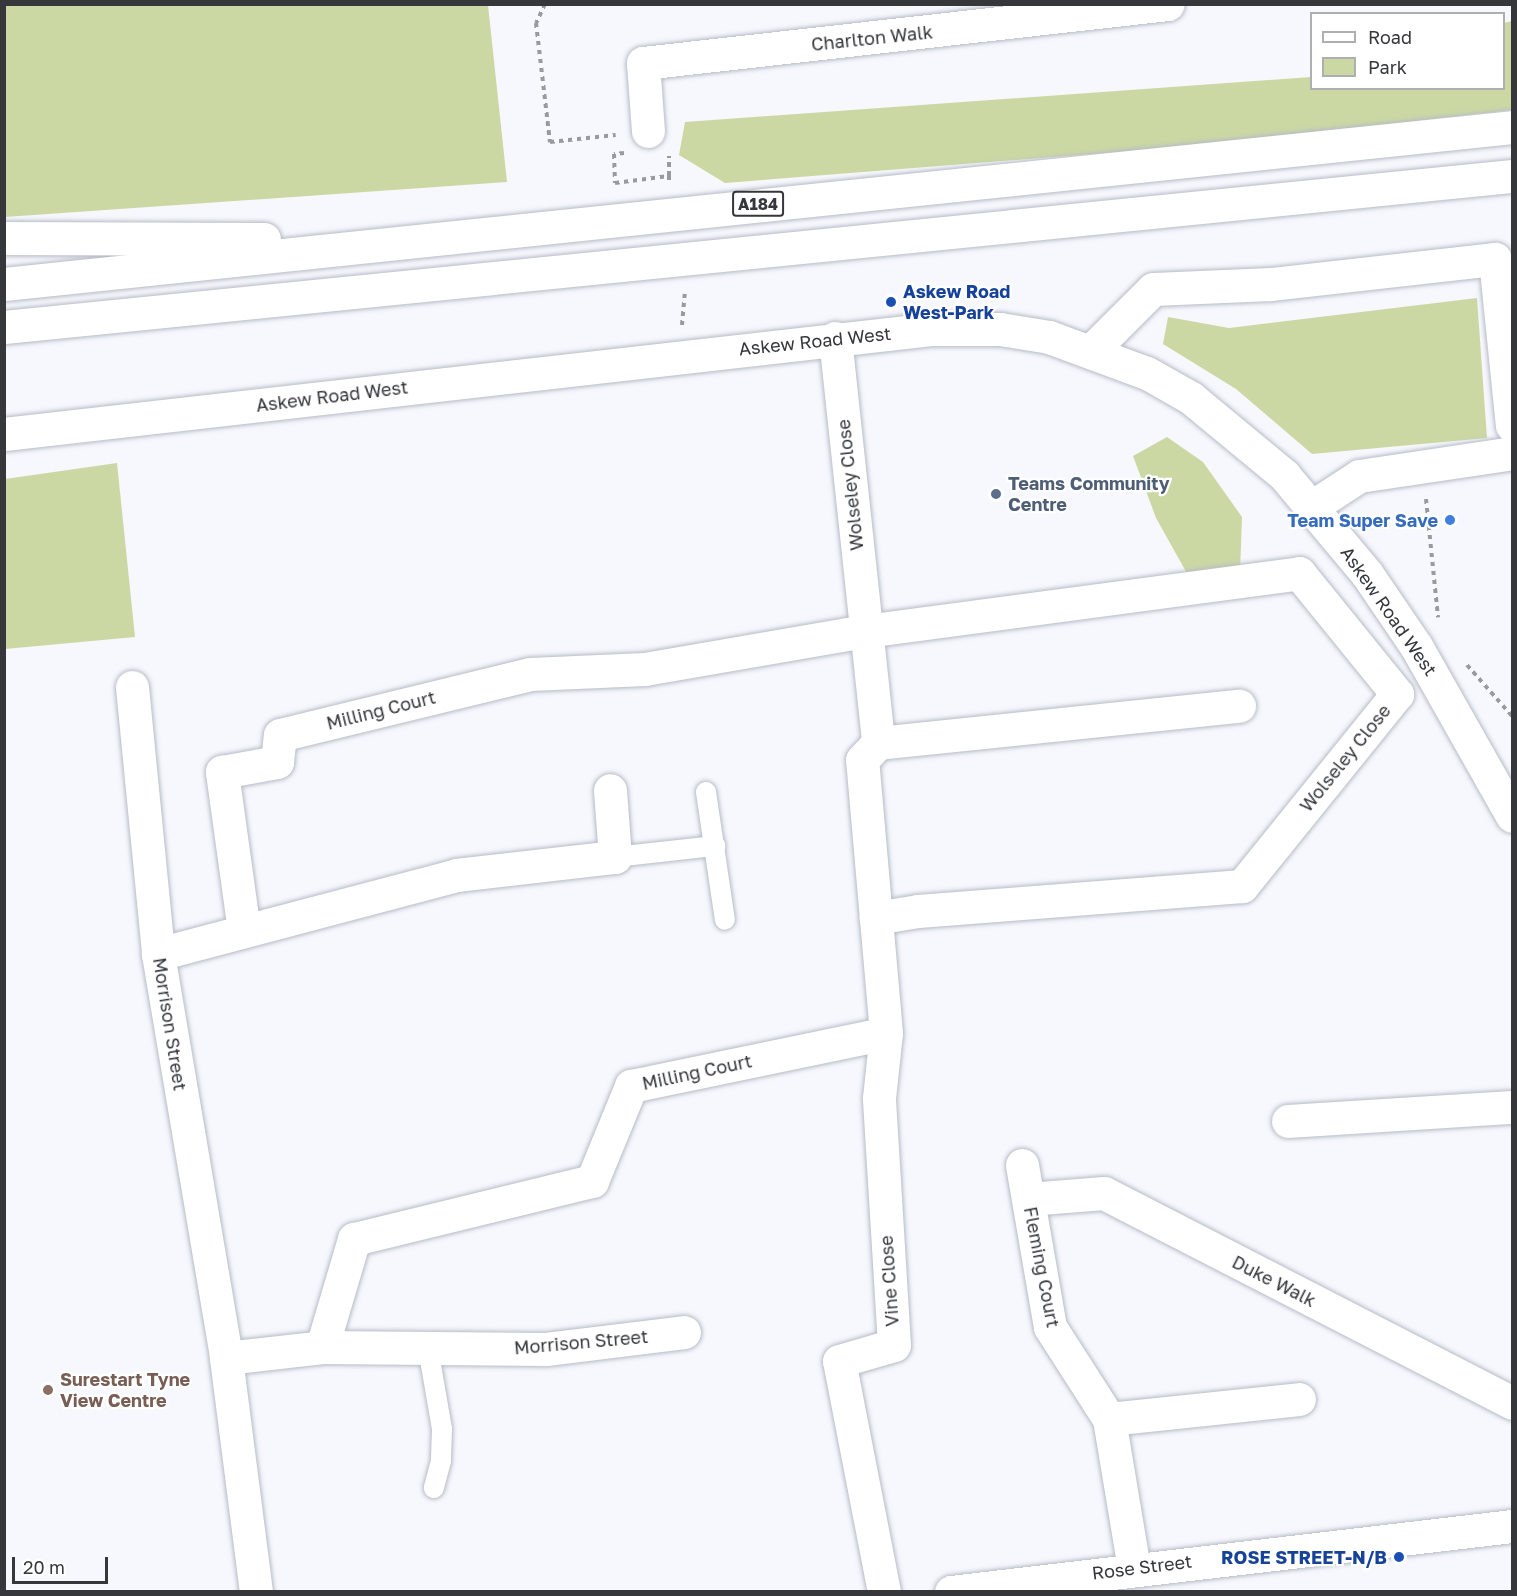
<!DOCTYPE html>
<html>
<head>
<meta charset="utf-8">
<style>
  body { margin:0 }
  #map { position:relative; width:1517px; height:1596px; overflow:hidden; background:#f6f8fd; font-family:"Golos Text",sans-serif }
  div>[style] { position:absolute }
  .green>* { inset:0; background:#cbd8a4 }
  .path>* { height:4px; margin-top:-2px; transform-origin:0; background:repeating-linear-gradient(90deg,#989a9e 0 4.5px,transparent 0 9px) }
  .roads { filter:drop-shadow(0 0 2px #b7bbc6) drop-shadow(0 0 2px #b7bbc6) }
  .lane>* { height:20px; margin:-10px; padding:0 10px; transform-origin:10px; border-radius:10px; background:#fff }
  .street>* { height:33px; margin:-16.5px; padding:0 16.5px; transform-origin:16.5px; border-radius:16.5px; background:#fff }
  .secondary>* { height:33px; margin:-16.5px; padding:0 16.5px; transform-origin:16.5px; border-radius:16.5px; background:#fff }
  .highway>* { height:33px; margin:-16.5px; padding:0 16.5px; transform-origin:16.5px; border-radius:16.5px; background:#fff }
  .dots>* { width:16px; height:16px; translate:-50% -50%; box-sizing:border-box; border:3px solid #fff; border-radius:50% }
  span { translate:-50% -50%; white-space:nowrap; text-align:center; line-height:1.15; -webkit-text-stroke:4.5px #fff; paint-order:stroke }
  .shield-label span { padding:2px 4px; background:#fff; border:2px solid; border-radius:4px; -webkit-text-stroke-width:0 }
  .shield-label { font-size:16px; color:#35373b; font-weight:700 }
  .street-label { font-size:18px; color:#35373b }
  .transit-label { font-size:18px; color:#164399; font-weight:700 }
  .left { translate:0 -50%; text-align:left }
  .right { translate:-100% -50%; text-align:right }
  .service-label { font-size:18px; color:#4e5e75; font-weight:700 }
  .shop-label { font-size:18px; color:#366cbe; font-weight:700 }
  .education-label { font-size:18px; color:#785e54; font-weight:700 }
  .frame { position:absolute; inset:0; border:6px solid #35373b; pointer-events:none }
  .legend { position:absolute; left:1310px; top:12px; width:195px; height:78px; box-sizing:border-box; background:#fff; border:2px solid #aeafb1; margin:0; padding:8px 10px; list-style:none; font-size:18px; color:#35373b }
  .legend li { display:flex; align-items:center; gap:12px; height:30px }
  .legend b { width:30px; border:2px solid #aeafb1 }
  .scale { position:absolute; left:12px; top:1557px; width:96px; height:27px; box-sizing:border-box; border:3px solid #35373b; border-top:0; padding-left:8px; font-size:18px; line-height:21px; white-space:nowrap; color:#35373b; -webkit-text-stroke:4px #fff; paint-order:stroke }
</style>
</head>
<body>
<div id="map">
  <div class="green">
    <i style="clip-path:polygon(5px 4px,488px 5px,507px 182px,5px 217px)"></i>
    <i style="clip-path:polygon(1512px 21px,1512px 110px,1193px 146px,725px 183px,679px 155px,685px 122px,1311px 77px,1312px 88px,1504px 88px,1504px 23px)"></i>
    <i style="clip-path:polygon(1477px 298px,1487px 438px,1312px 454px,1236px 389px,1163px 344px,1168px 317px,1229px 328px)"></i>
    <i style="clip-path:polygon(1167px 437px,1203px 462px,1242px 517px,1240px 573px,1189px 577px,1156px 518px,1133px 456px)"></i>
    <i style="clip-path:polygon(117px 463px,135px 637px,5px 649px,5px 479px)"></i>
  </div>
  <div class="path">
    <i style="left:545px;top:4px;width:21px;rotate:115deg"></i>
    <i style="left:536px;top:23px;width:120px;rotate:83.3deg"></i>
    <i style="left:550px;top:142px;width:66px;rotate:-6.1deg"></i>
    <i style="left:624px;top:153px;width:10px;rotate:174deg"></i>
    <i style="left:614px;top:154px;width:29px;rotate:88deg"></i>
    <i style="left:615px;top:183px;width:54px;rotate:-7.4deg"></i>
    <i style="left:669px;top:176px;width:8px;rotate:90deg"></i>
    <i style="left:669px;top:176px;width:20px;rotate:-90deg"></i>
    <i style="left:682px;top:325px;width:34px;rotate:-85deg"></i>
    <i style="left:1426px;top:499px;width:119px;rotate:84.2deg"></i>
    <i style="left:1467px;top:665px;width:68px;rotate:48.6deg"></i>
  </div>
  <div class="roads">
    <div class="lane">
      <i style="left:706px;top:792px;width:129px;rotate:81.6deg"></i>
      <i style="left:615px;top:857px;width:101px;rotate:-6.3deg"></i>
      <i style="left:428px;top:1348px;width:82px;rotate:80.2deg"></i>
      <i style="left:442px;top:1429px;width:32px;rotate:92deg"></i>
      <i style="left:441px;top:1461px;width:28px;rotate:105deg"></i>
    </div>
    <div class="street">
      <i style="left:648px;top:131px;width:68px;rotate:-94.2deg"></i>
      <i style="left:643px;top:63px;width:528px;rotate:-6.41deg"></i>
      <i style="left:835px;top:338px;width:407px;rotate:83.9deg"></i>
      <i style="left:878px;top:743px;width:363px;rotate:-5.9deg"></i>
      <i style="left:1092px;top:350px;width:86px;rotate:-45deg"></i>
      <i style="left:1153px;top:289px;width:118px;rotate:-2.4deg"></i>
      <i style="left:1271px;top:284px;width:225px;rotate:-6.4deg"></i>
      <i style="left:1495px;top:259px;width:167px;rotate:84.2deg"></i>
      <i style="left:1313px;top:506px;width:55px;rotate:-33.1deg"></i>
      <i style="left:1359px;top:476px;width:155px;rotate:-8.5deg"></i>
      <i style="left:132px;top:687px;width:268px;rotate:84.4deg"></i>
      <i style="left:158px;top:954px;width:410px;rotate:80.4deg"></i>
      <i style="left:226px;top:1358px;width:236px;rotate:82.7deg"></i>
      <i style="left:244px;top:931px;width:161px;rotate:-97.9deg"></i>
      <i style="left:222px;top:772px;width:56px;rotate:-10.3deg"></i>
      <i style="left:277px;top:762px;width:27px;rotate:-84deg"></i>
      <i style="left:280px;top:735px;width:257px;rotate:-13.7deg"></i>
      <i style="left:530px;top:674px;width:115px;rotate:-2.5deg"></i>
      <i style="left:645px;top:669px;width:224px;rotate:-9.8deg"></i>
      <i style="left:866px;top:631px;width:437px;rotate:-7.6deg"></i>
      <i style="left:1299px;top:573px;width:156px;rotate:51deg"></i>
      <i style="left:1397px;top:694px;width:247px;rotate:128.9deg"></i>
      <i style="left:1242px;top:886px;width:325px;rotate:175.6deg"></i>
      <i style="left:918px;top:911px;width:43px;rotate:170.5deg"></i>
      <i style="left:158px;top:954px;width:308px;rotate:-14.8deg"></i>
      <i style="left:456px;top:875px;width:160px;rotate:-6.5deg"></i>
      <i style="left:615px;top:857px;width:67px;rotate:-94.3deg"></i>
      <i style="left:1288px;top:1121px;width:224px;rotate:-3.6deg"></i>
      <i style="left:1022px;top:1165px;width:164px;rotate:80.2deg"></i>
      <i style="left:1050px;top:1327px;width:109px;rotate:57.3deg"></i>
      <i style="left:1109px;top:1419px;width:151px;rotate:80.5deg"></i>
      <i style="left:1028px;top:1199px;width:76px;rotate:-4.5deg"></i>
      <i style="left:1104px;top:1193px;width:459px;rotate:27.2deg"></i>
      <i style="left:322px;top:1347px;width:113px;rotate:-73.5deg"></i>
      <i style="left:354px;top:1239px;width:245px;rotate:-13.7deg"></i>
      <i style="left:592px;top:1181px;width:103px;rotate:-67.7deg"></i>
      <i style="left:631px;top:1086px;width:260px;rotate:-11.7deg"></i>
      <i style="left:886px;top:1033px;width:274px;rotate:-95deg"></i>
      <i style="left:862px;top:760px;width:23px;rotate:-47deg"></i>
      <i style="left:226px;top:1358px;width:97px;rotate:-6.5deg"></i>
      <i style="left:322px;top:1347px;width:224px;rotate:0.5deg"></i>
      <i style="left:546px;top:1349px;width:139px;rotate:-7deg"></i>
      <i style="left:1109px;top:1419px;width:191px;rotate:-6deg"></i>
      <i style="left:884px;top:1592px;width:235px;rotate:-101deg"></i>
      <i style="left:839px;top:1361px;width:57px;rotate:-16.2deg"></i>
      <i style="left:894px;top:1345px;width:247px;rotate:-93.5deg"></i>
      <i style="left:879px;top:1098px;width:65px;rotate:-83.9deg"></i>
    </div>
    <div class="secondary">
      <i style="left:4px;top:434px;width:933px;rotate:-6.46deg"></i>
      <i style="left:931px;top:329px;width:69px"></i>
      <i style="left:1000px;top:329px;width:50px;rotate:9.3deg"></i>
      <i style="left:1049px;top:337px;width:104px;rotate:20.2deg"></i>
      <i style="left:1147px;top:373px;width:51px;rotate:29.6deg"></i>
      <i style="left:1191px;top:398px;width:121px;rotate:39.6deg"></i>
      <i style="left:1284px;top:475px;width:129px;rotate:50deg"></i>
      <i style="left:1367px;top:574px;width:87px;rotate:55.8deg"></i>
      <i style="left:1416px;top:646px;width:195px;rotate:60.5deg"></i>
      <i style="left:951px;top:1592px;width:565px;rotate:-6.71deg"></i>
    </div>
    <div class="highway">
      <i style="left:4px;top:238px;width:260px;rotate:0.2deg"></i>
      <i style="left:4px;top:284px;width:1516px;rotate:-5.94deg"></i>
      <i style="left:4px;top:327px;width:1516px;rotate:-5.72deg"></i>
    </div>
  </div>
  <div class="dots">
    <i style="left:891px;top:302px;background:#1a4fb4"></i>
    <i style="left:996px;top:494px;background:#5c6f8a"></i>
    <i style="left:1450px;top:520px;background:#3f7fe0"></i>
    <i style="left:48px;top:1390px;background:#8d6e63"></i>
    <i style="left:1399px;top:1557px;background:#1a4fb4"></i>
  </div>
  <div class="shield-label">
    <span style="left:758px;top:204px">A184</span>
  </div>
  <div class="street-label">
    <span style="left:872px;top:38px;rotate:-6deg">Charlton Walk</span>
    <span style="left:815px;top:341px;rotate:-6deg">Askew Road West</span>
    <span style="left:332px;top:396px;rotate:-7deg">Askew Road West</span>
    <span style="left:850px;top:485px;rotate:-96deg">Wolseley Close</span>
    <span style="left:1389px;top:611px;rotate:55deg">Askew Road West</span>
    <span style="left:381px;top:710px;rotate:-14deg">Milling Court</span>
    <span style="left:1345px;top:758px;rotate:-51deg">Wolseley Close</span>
    <span style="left:170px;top:1024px;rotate:81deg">Morrison Street</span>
    <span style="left:697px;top:1072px;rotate:-12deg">Milling Court</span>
    <span style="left:1042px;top:1267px;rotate:79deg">Fleming Court</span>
    <span style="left:889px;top:1281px;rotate:-94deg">Vine Close</span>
    <span style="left:1274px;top:1281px;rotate:27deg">Duke Walk</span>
    <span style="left:581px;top:1342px;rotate:-5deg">Morrison Street</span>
    <span style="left:1142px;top:1567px;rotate:-7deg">Rose Street</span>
  </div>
  <div class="transit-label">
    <span class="left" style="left:903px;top:302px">Askew Road<br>West-Park</span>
    <span class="right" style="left:1387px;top:1557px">ROSE STREET-N/B</span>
  </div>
  <div class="service-label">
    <span class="left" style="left:1008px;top:494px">Teams Community<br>Centre</span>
  </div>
  <div class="shop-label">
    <span class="right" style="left:1438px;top:520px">Team Super Save</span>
  </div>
  <div class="education-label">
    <span class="left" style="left:60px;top:1390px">Surestart Tyne<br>View Centre</span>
  </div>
  <div class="frame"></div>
  <ul class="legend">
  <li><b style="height:8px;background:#fff"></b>Road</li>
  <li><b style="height:16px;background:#cbd8a4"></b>Park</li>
  </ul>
  <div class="scale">20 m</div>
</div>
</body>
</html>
